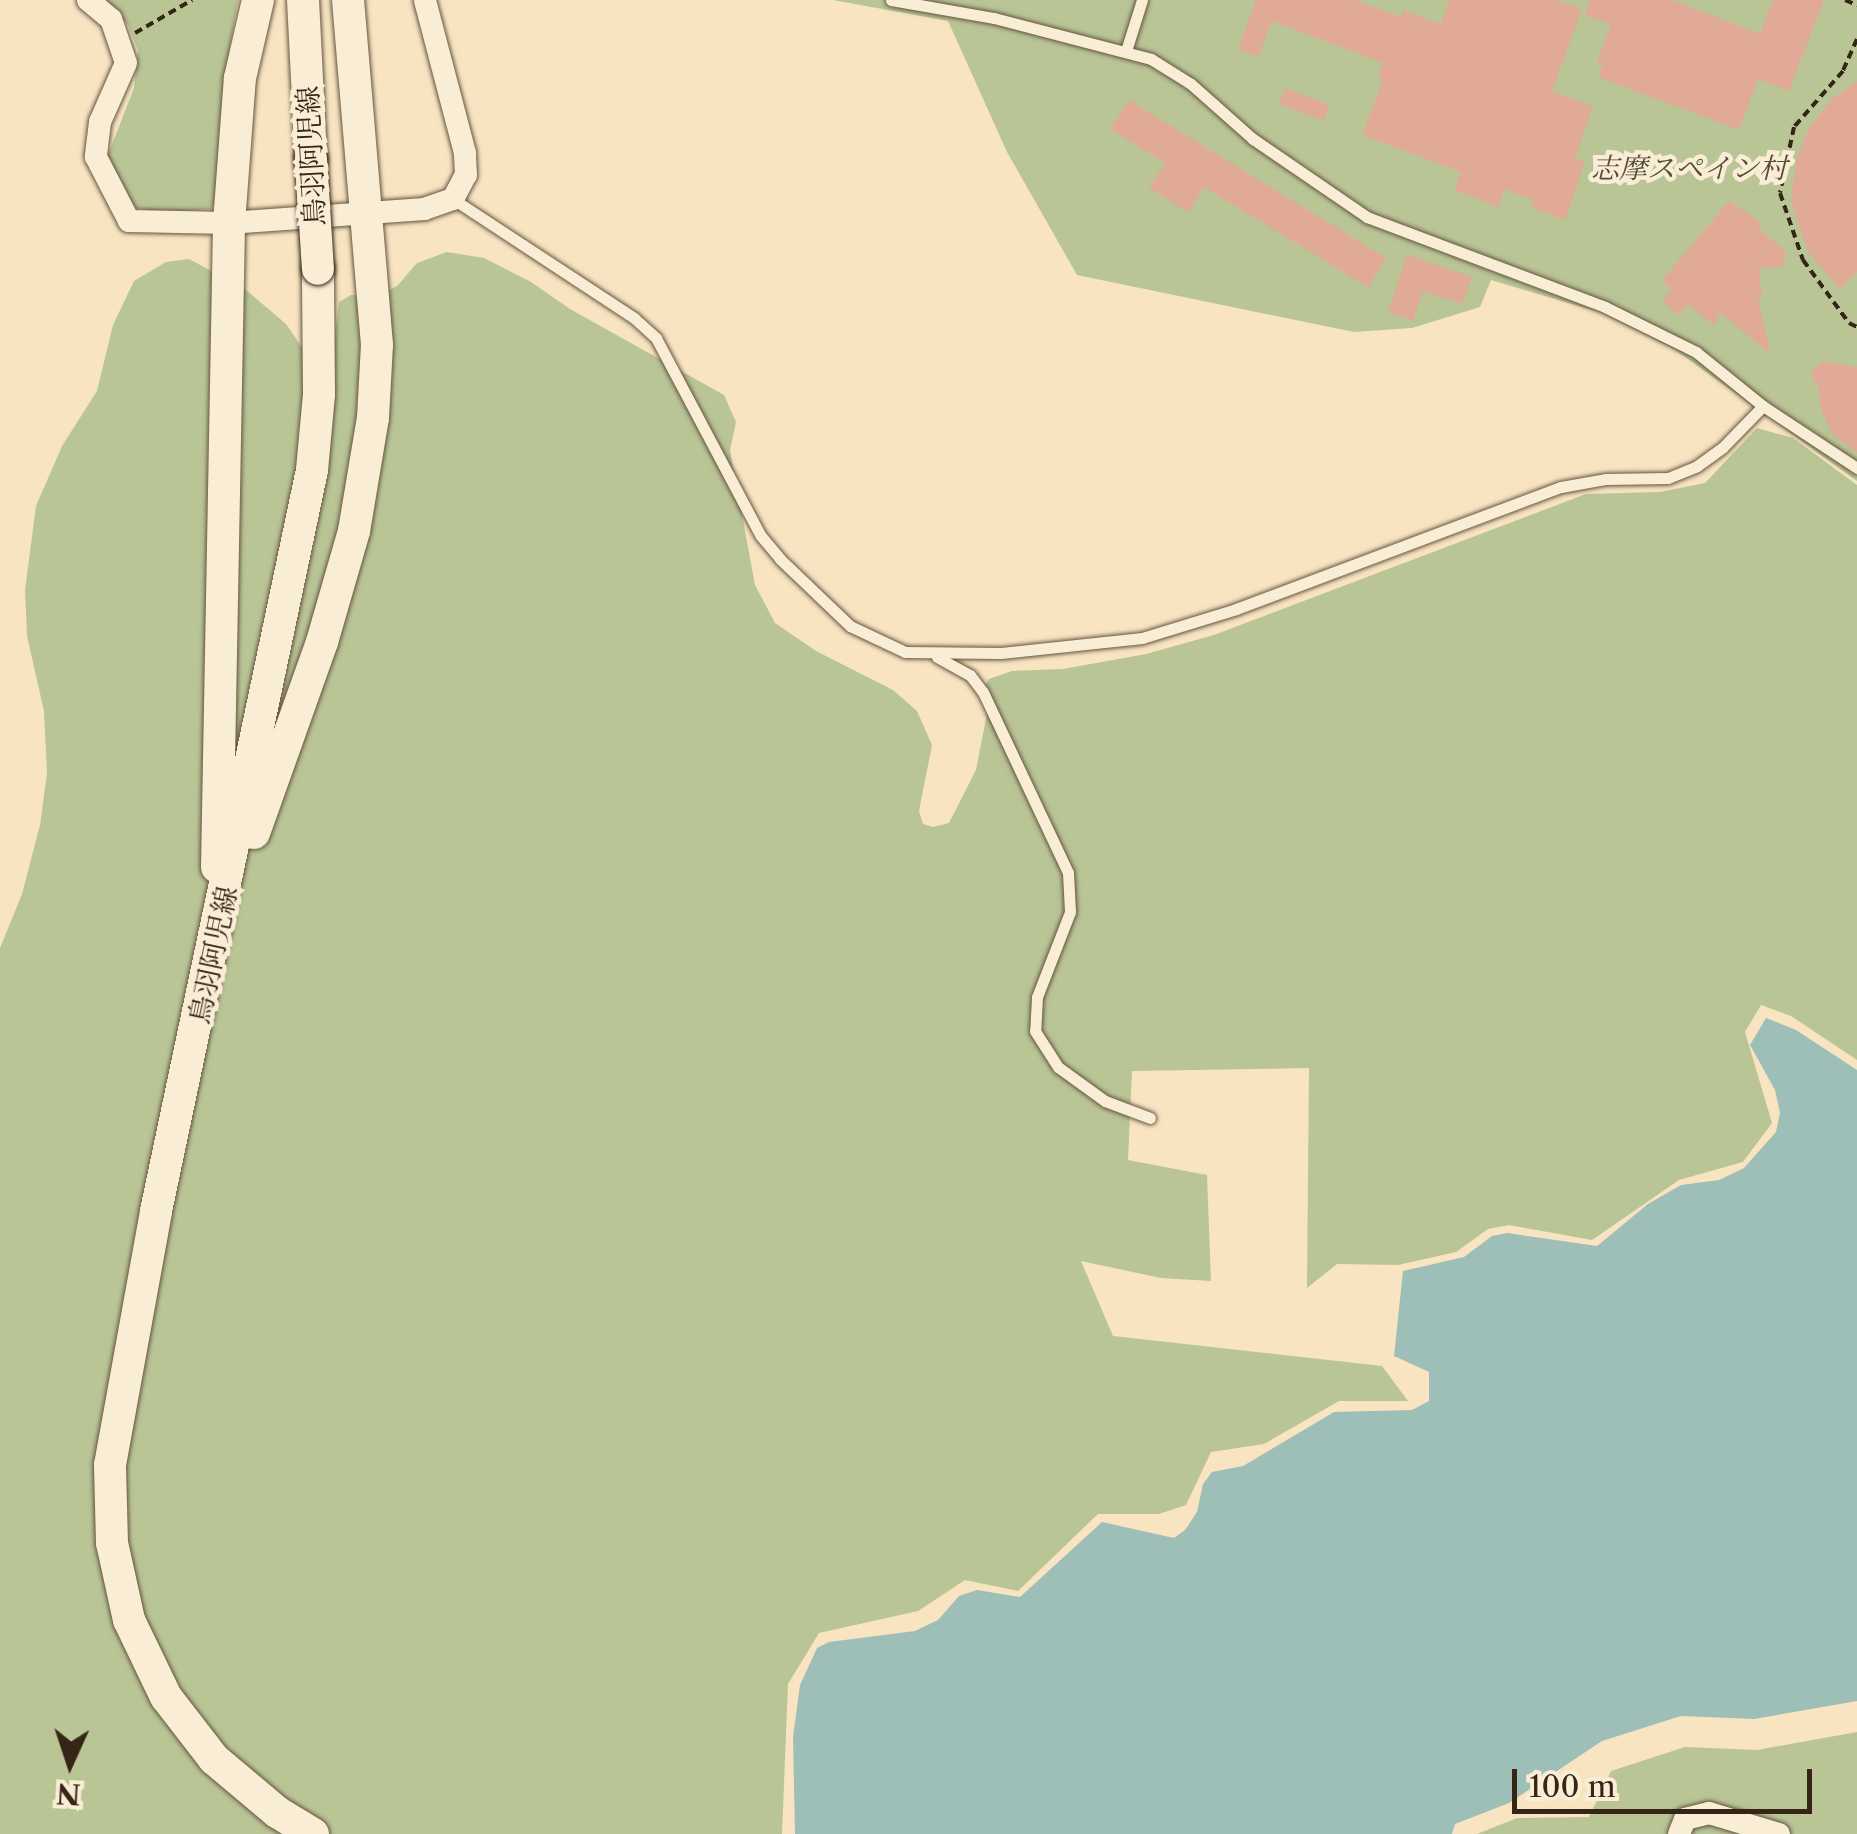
<!DOCTYPE html>
<html>
<head>
<meta charset="utf-8">
<style>
  body { margin:0 }
  #map { position:relative; width:1857px; height:1834px; overflow:hidden; background:#f8e4c0; font-family:"Libre Caslon Text","Noto Serif JP",serif }
  div>[style] { position:absolute }
  .green>* { inset:0; background:#b9c595 }
  .water>* { inset:0; background:#9ebeb8 }
  .building>* { inset:0; background:#e0aa96; transform-origin:0 0 }
  .path>* { height:4px; margin-top:-2px; transform-origin:0; background:repeating-linear-gradient(90deg,#342517 0 8px,transparent 0 13px) }
  .roads { filter:drop-shadow(0 0 2px #655541) drop-shadow(0 0 2px #655541) }
  .lane>* { height:11px; margin:-5.5px; padding:0 5.5px; transform-origin:5.5px; border-radius:5.5px; background:#faedd6 }
  .street>* { height:22px; margin:-11px; padding:0 11px; transform-origin:11px; border-radius:11px; background:#faedd6 }
  .secondary>* { height:32px; margin:-16px; padding:0 16px; transform-origin:16px; border-radius:16px; background:#faedd6 }
  .bridges { filter:drop-shadow(0 0 2px #342517) drop-shadow(0 0 2px #342517) }
  .secondary-bridge>* { height:32px; margin:-16px; padding:0 16px; transform-origin:16px; border-radius:16px; background:#faedd6 }
  span { translate:-50% -50%; white-space:nowrap; text-align:center; line-height:1.15; -webkit-text-stroke:9px #faedd6; paint-order:stroke }
  .street-label { font-size:28px; color:#342517 }
  .park-label { font-size:28px; color:#554d36; font-style:italic }
  .north { position:absolute; left:20px; top:1714px; width:100px; height:100px; -webkit-text-stroke:8px #faedd6; paint-order:stroke; rotate:183deg; font-size:28px; font-weight:700; line-height:40px; text-align:center; color:#342517 }
  .north::after { content:''; display:block; margin:auto; width:35px; height:45px; background:#342517; clip-path:polygon(50% 0,100% 100%,50% 72%,0 100%) }
  .scale { position:absolute; left:1512px; top:1769px; width:300px; height:45px; box-sizing:border-box; border:5px solid #342517; border-top:0; padding-left:12px; font-size:30px; line-height:35px; white-space:nowrap; color:#342517; -webkit-text-stroke:8px #faedd6; paint-order:stroke }
</style>
</head>
<body>
<div id="map">
  <div class="green">
    <i style="clip-path:polygon(105px 0,238px 0,225px 75px,218px 198px,211px 209px,161px 212px,137px 208px,120px 195px,106px 160px,134px 88px,138px 50px,128px 25px)"></i>
    <i style="clip-path:polygon(833px 0,1857px 0,1857px 481px,1674px 349px,1602px 313px,1491px 280px,1480px 307px,1412px 328px,1354px 332px,1077px 275px,1007px 152px,948px 21px)"></i>
    <i style="clip-path:polygon(447px 252px,484px 258px,531px 282px,570px 309px,724px 395px,736px 422px,730px 450px,755px 585px,775px 623px,816px 651px,893px 690px,917px 711px,932px 745px,919px 811px,923px 824px,933px 827px,949px 823px,976px 770px,990px 698px,985px 685px,989px 679px,1012px 671px,1063px 669px,1146px 654px,1214px 635px,1586px 494px,1660px 492px,1705px 483px,1757px 428px,1793px 438px,1857px 485px,1857px 1060px,1791px 1016px,1761px 1005px,1745px 1032px,1772px 1123px,1743px 1162px,1679px 1180px,1592px 1240px,1509px 1225px,1488px 1229px,1456px 1252px,1398px 1265px,1337px 1264px,1307px 1288px,1309px 1068px,1132px 1071px,1128px 1160px,1207px 1175px,1211px 1281px,1161px 1278px,1081px 1261px,1113px 1336px,1382px 1366px,1408px 1401px,1339px 1401px,1264px 1444px,1211px 1452px,1186px 1505px,1159px 1514px,1098px 1514px,1018px 1591px,965px 1580px,918px 1611px,819px 1633px,788px 1684px,782px 1834px,0 1834px,0 948px,22px 894px,40px 825px,47px 773px,44px 711px,27px 636px,25px 590px,36px 506px,62px 446px,97px 391px,113px 325px,134px 281px,166px 262px,189px 259px,245px 289px,286px 324px,303px 349px,329px 349px,335px 336px,339px 302px,351px 295px,378px 297px,398px 285px,417px 263px)"></i>
    <i style="clip-path:polygon(1857px 1732px,1857px 1834px,1477px 1834px,1517px 1818px,1589px 1817px,1611px 1771px,1685px 1747px,1757px 1750px)"></i>
  </div>
  <div class="water">
    <i style="clip-path:polygon(1766px 1018px,1796px 1030px,1857px 1070px,1857px 1701px,1754px 1719px,1681px 1716px,1602px 1741px,1509px 1803px,1455px 1824px,1452px 1834px,795px 1834px,793px 1737px,800px 1685px,817px 1648px,829px 1642px,915px 1631px,938px 1620px,959px 1596px,977px 1590px,1020px 1597px,1102px 1522px,1174px 1538px,1185px 1530px,1197px 1512px,1203px 1484px,1212px 1472px,1243px 1466px,1334px 1412px,1412px 1410px,1429px 1401px,1429px 1372px,1394px 1356px,1403px 1271px,1464px 1257px,1492px 1236px,1507px 1233px,1597px 1246px,1648px 1204px,1681px 1185px,1719px 1180px,1744px 1168px,1776px 1132px,1780px 1113px,1775px 1090px,1750px 1045px)"></i>
  </div>
  <div class="building">
    <i style="clip-path:polygon(1256px 0,1356px 0,1400px 17px,1403px 10px,1441px 24px,1449px 0,1557px 0,1582px 9px,1552px 91px,1593px 107px,1575px 158px,1585px 162px,1565px 220px,1532px 208px,1534px 200px,1504px 189px,1498px 207px,1454px 190px,1461px 172px,1362px 135px,1383px 79px,1378px 77px,1383px 63px,1272px 21px,1258px 57px,1238px 49px)"></i>
    <i style="clip-path:polygon(1590px 0,1672px 0,1760px 34px,1773px 0,1824px 0,1789px 91px,1758px 79px,1739px 130px,1598px 77px,1603px 64px,1597px 62px,1611px 25px,1585px 15px)"></i>
    <i style="clip-path:polygon(1857px 81px,1857px 272px,1840px 289px,1808px 252px,1791px 200px,1797px 157px,1810px 126px,1833px 98px)"></i>
    <i style="left:1285px;top:88px;width:48px;height:17px;rotate:21deg"></i>
    <i style="clip-path:polygon(1129px 100px,1386px 258px,1368px 287px,1204px 187px,1188px 212px,1149px 188px,1165px 163px,1110px 129px)"></i>
    <i style="clip-path:polygon(1729px 201px,1762px 223px,1758px 228px,1786px 252px,1782px 267px,1759px 268px,1762px 297px,1758px 297px,1770px 354px,1720px 312px,1715px 326px,1688px 304px,1679px 315px,1662px 301px,1672px 290px,1662px 280px)"></i>
    <i style="clip-path:polygon(1407px 255px,1472px 277px,1462px 304px,1423px 291px,1413px 321px,1388px 312px)"></i>
    <i style="clip-path:polygon(1821px 361px,1857px 367px,1857px 453px,1832px 434px,1820px 407px,1819px 389px,1811px 373px)"></i>
  </div>
  <div class="path">
    <i style="left:1845px;top:0;width:13px;rotate:23deg"></i>
    <i style="left:135px;top:33px;width:66px;rotate:-30.1deg"></i>
    <i style="left:1857px;top:39px;width:35px;rotate:114deg"></i>
    <i style="left:1843px;top:71px;width:74px;rotate:131.2deg"></i>
    <i style="left:1794px;top:127px;width:67px;rotate:102deg"></i>
    <i style="left:1780px;top:193px;width:71px;rotate:71.1deg"></i>
    <i style="left:1803px;top:260px;width:78px;rotate:53.9deg"></i>
    <i style="left:1849px;top:323px;width:9px;rotate:27deg"></i>
  </div>
  <div class="roads">
    <div class="lane">
      <i style="left:891px;top:0;width:105px;rotate:9.9deg"></i>
      <i style="left:994px;top:18px;width:162px;rotate:14.6deg"></i>
      <i style="left:1151px;top:59px;width:47px;rotate:32deg"></i>
      <i style="left:1191px;top:84px;width:83px;rotate:41.6deg"></i>
      <i style="left:1253px;top:139px;width:138px;rotate:34.4deg"></i>
      <i style="left:1367px;top:217px;width:254px;rotate:20.7deg"></i>
      <i style="left:1605px;top:307px;width:102px;rotate:26.3deg"></i>
      <i style="left:1696px;top:352px;width:86px;rotate:38.9deg"></i>
      <i style="left:1763px;top:406px;width:113px;rotate:33.4deg"></i>
      <i style="left:1126px;top:51px;width:53px;rotate:-72.6deg"></i>
      <i style="left:453px;top:199px;width:217px;rotate:33.3deg"></i>
      <i style="left:634px;top:318px;width:30px;rotate:42deg"></i>
      <i style="left:656px;top:338px;width:224px;rotate:62.1deg"></i>
      <i style="left:761px;top:536px;width:30px;rotate:50deg"></i>
      <i style="left:780px;top:559px;width:97px;rotate:43.7deg"></i>
      <i style="left:850px;top:626px;width:61px;rotate:25.3deg"></i>
      <i style="left:905px;top:652px;width:96px;rotate:0.6deg"></i>
      <i style="left:1001px;top:653px;width:142px;rotate:-6.1deg"></i>
      <i style="left:1142px;top:638px;width:98px;rotate:-17.1deg"></i>
      <i style="left:1236px;top:609px;width:347px;rotate:-20.6deg"></i>
      <i style="left:1561px;top:487px;width:46px;rotate:-10.1deg"></i>
      <i style="left:1606px;top:479px;width:62px;rotate:-0.9deg"></i>
      <i style="left:1668px;top:478px;width:31px;rotate:-22deg"></i>
      <i style="left:1697px;top:466px;width:32px;rotate:-36deg"></i>
      <i style="left:1723px;top:447px;width:57px;rotate:-45.7deg"></i>
      <i style="left:937px;top:657px;width:38px;rotate:29deg"></i>
      <i style="left:970px;top:675px;width:21px;rotate:53deg"></i>
      <i style="left:983px;top:692px;width:200px;rotate:64.8deg"></i>
      <i style="left:1068px;top:873px;width:39px;rotate:87deg"></i>
      <i style="left:1070px;top:912px;width:91px;rotate:111.2deg"></i>
      <i style="left:1037px;top:997px;width:34px;rotate:93deg"></i>
      <i style="left:1035px;top:1031px;width:43px;rotate:57.4deg"></i>
      <i style="left:1058px;top:1067px;width:58px;rotate:35.9deg"></i>
      <i style="left:1105px;top:1101px;width:48px;rotate:20.7deg"></i>
    </div>
    <div class="street">
      <i style="left:88px;top:0;width:30px;rotate:40deg"></i>
      <i style="left:111px;top:19px;width:46px;rotate:71.2deg"></i>
      <i style="left:126px;top:63px;width:64px;rotate:113.8deg"></i>
      <i style="left:100px;top:122px;width:35px;rotate:97deg"></i>
      <i style="left:96px;top:157px;width:72px;rotate:62.7deg"></i>
      <i style="left:129px;top:221px;width:100px;rotate:1.1deg"></i>
      <i style="left:229px;top:223px;width:196px;rotate:-4.1deg"></i>
      <i style="left:424px;top:209px;width:31px;rotate:-19deg"></i>
      <i style="left:453px;top:199px;width:27px;rotate:-62deg"></i>
      <i style="left:466px;top:175px;width:22px;rotate:-93deg"></i>
      <i style="left:465px;top:153px;width:158px;rotate:-104.7deg"></i>
      <i style="left:1679px;top:1834px;width:16px;rotate:-68deg"></i>
      <i style="left:1685px;top:1819px;width:25px;rotate:-14deg"></i>
      <i style="left:1709px;top:1813px;width:73px;rotate:16.7deg"></i>
    </div>
    <div class="secondary">
      <i style="left:303px;top:0;width:159px;rotate:87.1deg"></i>
      <i style="left:254px;top:833px;width:203px;rotate:-70.4deg"></i>
      <i style="left:322px;top:642px;width:116px;rotate:-73.9deg"></i>
      <i style="left:354px;top:531px;width:115px;rotate:-80.5deg"></i>
      <i style="left:373px;top:418px;width:73px;rotate:-86.9deg"></i>
      <i style="left:377px;top:345px;width:346px;rotate:-94.8deg"></i>
      <i style="left:217px;top:867px;width:644px;rotate:-88.93deg"></i>
      <i style="left:229px;top:223px;width:145px;rotate:-85.7deg"></i>
      <i style="left:240px;top:78px;width:80px;rotate:-77deg"></i>
      <i style="left:313px;top:1834px;width:42px;rotate:-148.6deg"></i>
      <i style="left:277px;top:1812px;width:82px;rotate:-139.9deg"></i>
      <i style="left:214px;top:1759px;width:78px;rotate:-127.7deg"></i>
      <i style="left:166px;top:1697px;width:85px;rotate:-115.7deg"></i>
      <i style="left:129px;top:1620px;width:79px;rotate:-102.4deg"></i>
      <i style="left:112px;top:1543px;width:78px;rotate:-91.5deg"></i>
      <i style="left:110px;top:1465px;width:258px;rotate:-79.7deg"></i>
      <i style="left:156px;top:1211px;width:757px;rotate:-78.11deg"></i>
      <i style="left:312px;top:470px;width:76px;rotate:-84.7deg"></i>
      <i style="left:319px;top:394px;width:125px;rotate:-90.5deg"></i>
    </div>
  </div>
  <div class="bridges">
    <div class="secondary-bridge">
      <i style="left:311px;top:159px;width:110px;rotate:86.4deg"></i>
    </div>
  </div>
  <div class="street-label">
    <span style="left:311px;top:156px;rotate:-93deg">鳥羽阿児線</span>
    <span style="left:213px;top:955px;rotate:-78deg">鳥羽阿児線</span>
  </div>
  <div class="park-label">
    <span style="left:1689px;top:168px">志摩スペイン村</span>
  </div>
  <div class="north">N</div>
  <div class="scale">100 m</div>
</div>
</body>
</html>
